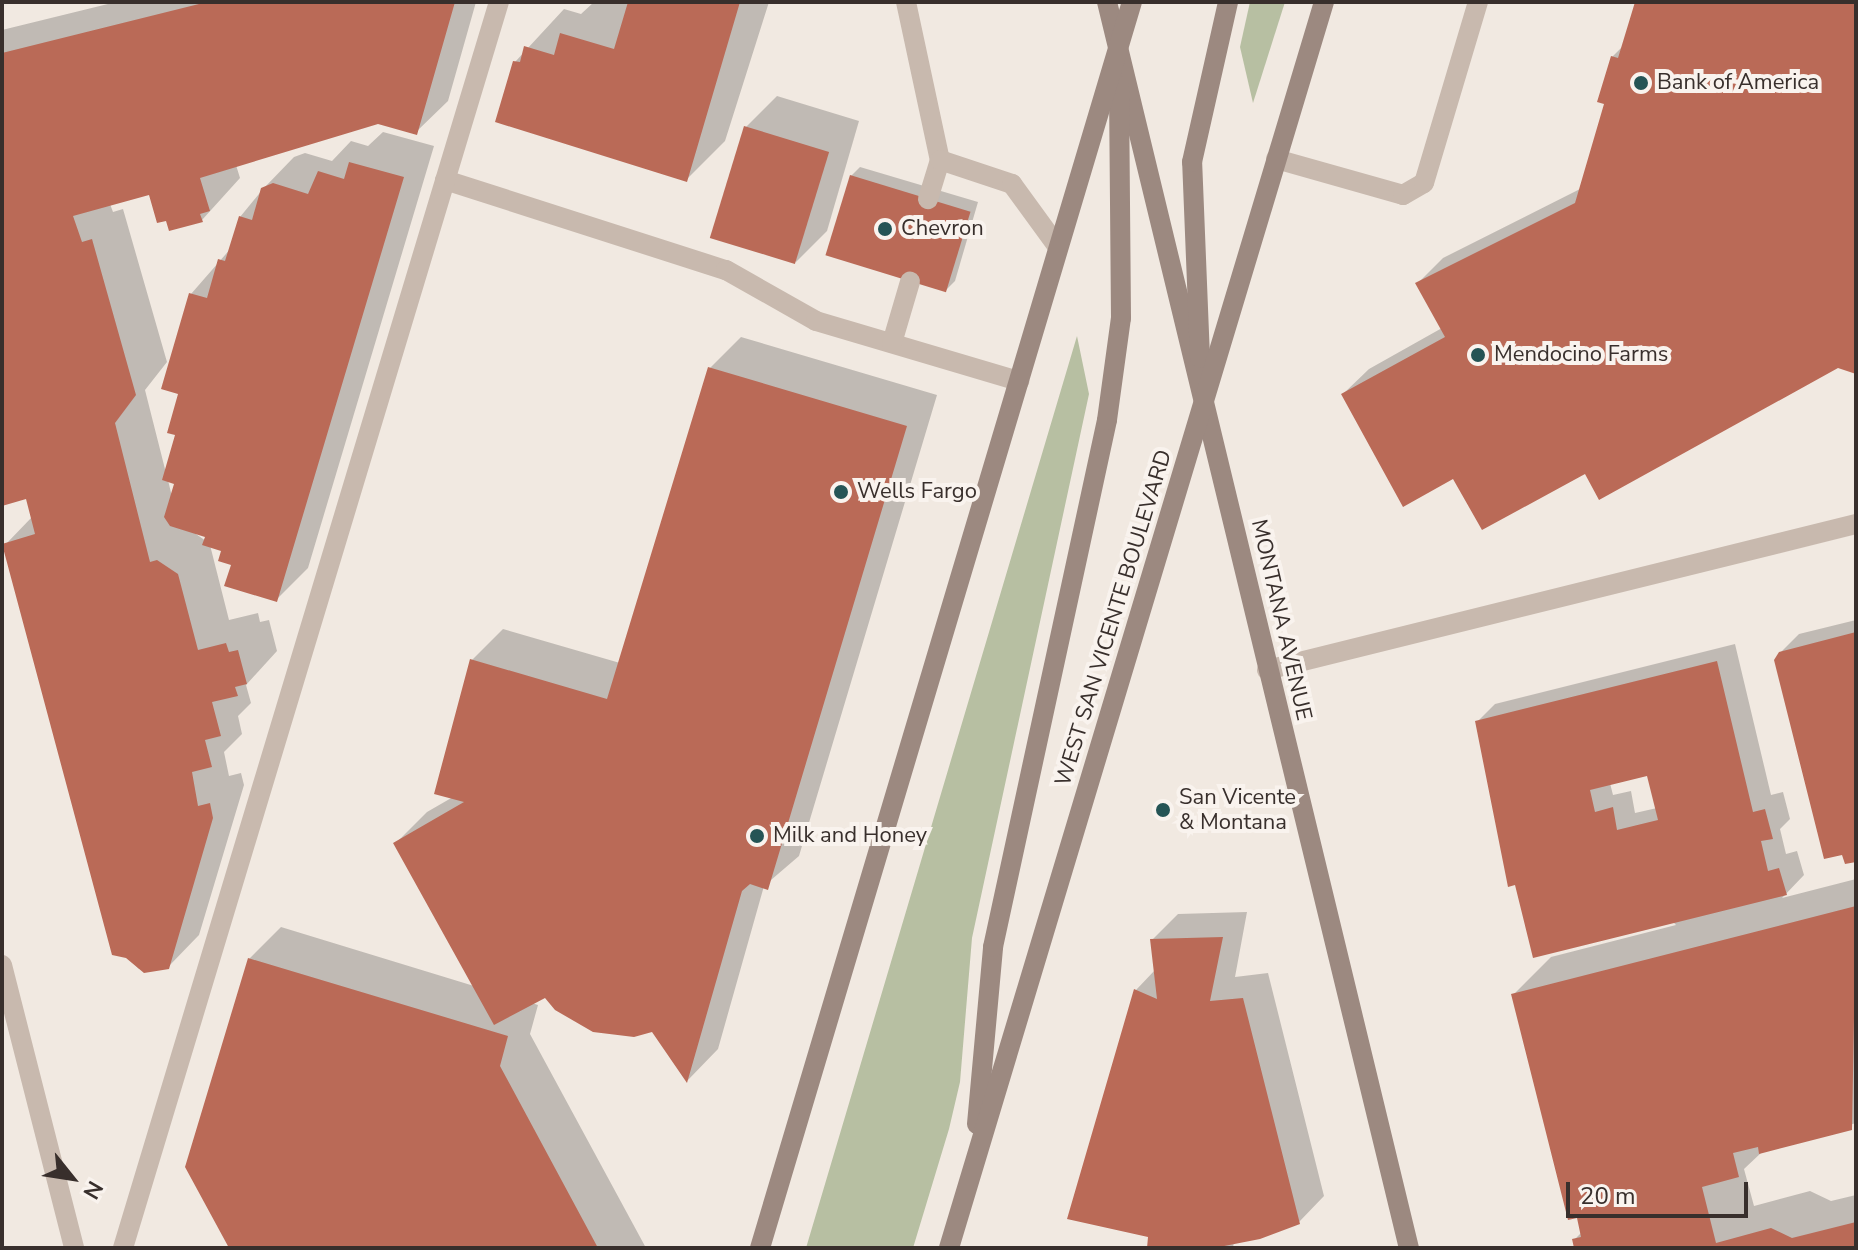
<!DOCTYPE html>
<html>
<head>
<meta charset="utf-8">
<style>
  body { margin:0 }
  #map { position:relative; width:1858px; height:1250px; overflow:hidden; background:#f1e9e1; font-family:"Nunito Sans",sans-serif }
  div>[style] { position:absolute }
  .green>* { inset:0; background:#b7bfa2 }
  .shadow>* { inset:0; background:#0003 }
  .building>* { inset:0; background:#ba6a57; transform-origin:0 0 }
  .lane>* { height:20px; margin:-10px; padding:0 10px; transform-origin:10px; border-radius:10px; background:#c8b9ae }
  .street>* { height:20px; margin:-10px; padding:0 10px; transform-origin:10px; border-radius:10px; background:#c8b9ae }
  .secondary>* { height:20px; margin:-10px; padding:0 10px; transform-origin:10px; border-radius:10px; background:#9c8980 }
  .dots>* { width:22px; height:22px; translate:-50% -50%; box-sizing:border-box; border:4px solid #f9f3ee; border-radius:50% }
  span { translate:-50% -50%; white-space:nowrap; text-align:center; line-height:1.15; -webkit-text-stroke:8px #f9f3ee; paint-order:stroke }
  .poi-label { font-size:22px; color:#382f2c }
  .left { translate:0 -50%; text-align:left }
  .street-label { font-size:22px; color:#382f2c }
  .frame { position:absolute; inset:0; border:4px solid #382f2c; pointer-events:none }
  .north { position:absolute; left:32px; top:1138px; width:80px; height:80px; -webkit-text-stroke:6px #f9f3ee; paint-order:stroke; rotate:120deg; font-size:22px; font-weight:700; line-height:32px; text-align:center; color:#382f2c }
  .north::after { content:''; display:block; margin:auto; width:28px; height:36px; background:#382f2c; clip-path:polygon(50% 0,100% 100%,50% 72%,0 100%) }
  .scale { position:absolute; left:1566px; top:1182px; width:182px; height:36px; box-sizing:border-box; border:4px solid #382f2c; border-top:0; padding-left:10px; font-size:24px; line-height:28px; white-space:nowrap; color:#382f2c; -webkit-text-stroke:6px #f9f3ee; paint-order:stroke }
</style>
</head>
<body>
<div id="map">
  <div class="green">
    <i style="clip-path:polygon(1250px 2px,1285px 2px,1253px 103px,1240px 47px)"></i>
    <i style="clip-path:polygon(1077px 336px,1089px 394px,972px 938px,960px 1082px,949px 1129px,913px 1248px,806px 1248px)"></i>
  </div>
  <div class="shadow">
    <i style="clip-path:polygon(evenodd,116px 2px,476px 2px,448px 101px,416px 132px,377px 122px,236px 165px,240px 178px,202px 220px,167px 218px,150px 192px,110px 204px,113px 212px,123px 209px,167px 362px,145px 390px,166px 473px,178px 434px,191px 294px,232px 247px,240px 217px,263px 189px,294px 157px,305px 153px,332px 161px,351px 141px,368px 146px,383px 132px,434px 146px,308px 568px,276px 600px,223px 550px,210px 545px,229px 620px,258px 613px,260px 622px,269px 620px,277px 651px,246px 685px,251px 703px,238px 716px,242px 734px,224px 752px,229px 776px,241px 773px,244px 785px,199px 935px,168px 967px,139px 969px,127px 956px,5px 545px,32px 517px,27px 497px,2px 503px,2px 30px,116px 2px,168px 480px,177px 483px,172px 497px,168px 480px,116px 2px,193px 532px,207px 536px,206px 541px,193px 532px)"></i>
    <i style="clip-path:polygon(594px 2px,769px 2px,725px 141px,687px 179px,515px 62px,564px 9px,581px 14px)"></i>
    <i style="clip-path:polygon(1637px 2px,1856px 2px,1856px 372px,1838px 366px,1586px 472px,1454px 476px,1343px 394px,1369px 369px,1442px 328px,1418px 283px,1443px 258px,1582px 188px,1606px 103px,1612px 57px,1623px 46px)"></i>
    <i style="clip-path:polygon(777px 96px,859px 121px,827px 231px,796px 262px,746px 127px)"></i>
    <i style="clip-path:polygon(860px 167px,978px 202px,955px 281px,946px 290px,851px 176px)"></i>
    <i style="clip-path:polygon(741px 337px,937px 395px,799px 856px,764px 886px,718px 1049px,688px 1080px,653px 1030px,546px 996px,532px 1003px,538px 1005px,530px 1034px,646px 1248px,232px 1248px,249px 959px,281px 927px,474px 986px,396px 843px,427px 812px,453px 797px,472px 660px,503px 629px,620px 663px,710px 368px)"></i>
    <i style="clip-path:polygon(1856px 620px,1856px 859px,1780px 653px,1799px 634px)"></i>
    <i style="clip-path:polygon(evenodd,1735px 644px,1771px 795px,1783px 792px,1790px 819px,1780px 829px,1786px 854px,1797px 851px,1804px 875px,1782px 898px,1856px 879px,1856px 1123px,1762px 1152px,1744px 1169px,1754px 1206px,1810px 1191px,1831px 1201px,1856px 1195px,1856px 1248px,1576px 1248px,1574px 1240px,1582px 1232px,1579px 1216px,1513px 995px,1551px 957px,1676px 925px,1477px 722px,1495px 704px,1735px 644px,1649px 773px,1657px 808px,1635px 813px,1631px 791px,1613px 795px,1610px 783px,1649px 773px)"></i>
    <i style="clip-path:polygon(1247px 912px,1235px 977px,1268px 973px,1324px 1196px,1299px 1222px,1234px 1241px,1233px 1248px,1149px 1248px,1150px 1236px,1069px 1218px,1136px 990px,1155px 970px,1152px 940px,1178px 914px)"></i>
  </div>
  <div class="building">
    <i style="clip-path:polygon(207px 2px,455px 2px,417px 135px,378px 124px,200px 178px,210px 211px,200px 214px,203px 222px,169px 231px,166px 221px,157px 223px,149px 195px,73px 216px,82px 242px,92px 239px,136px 395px,115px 423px,150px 562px,157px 560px,178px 574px,198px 650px,226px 643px,229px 652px,238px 650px,247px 684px,235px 687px,238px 696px,212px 702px,221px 736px,205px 740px,212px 767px,192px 772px,198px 806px,210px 803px,213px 818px,169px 969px,144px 973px,126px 958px,112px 955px,2px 544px,35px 534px,26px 499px,2px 506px,2px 53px)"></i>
    <i style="clip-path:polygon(628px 2px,740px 2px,687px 182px,495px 122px,513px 61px,520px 62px,524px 46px,554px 55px,560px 33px,614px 49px)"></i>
    <i style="clip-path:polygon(1635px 2px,1856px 2px,1856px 374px,1838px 368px,1599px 500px,1585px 474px,1482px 530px,1453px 479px,1403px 507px,1341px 394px,1445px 337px,1415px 283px,1575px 203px,1604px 104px,1597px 102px,1611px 56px,1618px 58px)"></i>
    <i style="left:744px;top:126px;width:89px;height:117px;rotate:17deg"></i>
    <i style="clip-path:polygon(349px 162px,404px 177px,277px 602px,224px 586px,231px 565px,218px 561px,221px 551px,202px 545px,205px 537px,170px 526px,164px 517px,174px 484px,162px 480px,175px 435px,167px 433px,178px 394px,161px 389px,189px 293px,207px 298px,218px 259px,225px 261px,239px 216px,252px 220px,261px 188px,273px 183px,308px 194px,318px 171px,344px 179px)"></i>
    <i style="left:850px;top:175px;width:126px;height:84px;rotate:17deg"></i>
    <i style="clip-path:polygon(708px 367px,907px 426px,768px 890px,750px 884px,742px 891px,687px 1083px,652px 1032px,634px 1037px,593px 1032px,555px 1010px,545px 998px,494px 1025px,393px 843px,464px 802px,434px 794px,470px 659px,607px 699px)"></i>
    <i style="clip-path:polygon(1856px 632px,1856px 862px,1845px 864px,1842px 855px,1824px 859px,1774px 660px,1779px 652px)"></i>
    <i style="clip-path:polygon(evenodd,1717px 661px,1753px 812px,1765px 809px,1773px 839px,1761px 841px,1768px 871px,1779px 868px,1787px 895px,1533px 958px,1515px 885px,1508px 887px,1475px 721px,1717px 661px,1647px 776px,1658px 820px,1617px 830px,1613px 807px,1595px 812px,1590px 790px,1647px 776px)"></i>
    <i style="clip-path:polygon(1856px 906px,1852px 1130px,1759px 1154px,1758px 1147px,1733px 1153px,1739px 1177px,1702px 1187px,1716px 1243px,1771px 1228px,1792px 1238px,1856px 1222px,1856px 1248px,1574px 1248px,1572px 1239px,1581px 1237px,1577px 1218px,1568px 1220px,1511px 994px)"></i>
    <i style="clip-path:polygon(1223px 937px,1210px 1001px,1243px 998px,1300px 1224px,1260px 1239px,1214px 1248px,1147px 1248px,1148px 1237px,1067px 1219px,1134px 989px,1157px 999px,1150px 939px)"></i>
    <i style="clip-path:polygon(248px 958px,508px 1036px,500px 1066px,598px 1248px,229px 1248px,185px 1167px)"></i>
  </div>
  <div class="lane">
    <i style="left:906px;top:2px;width:162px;rotate:77.9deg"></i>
    <i style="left:940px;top:160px;width:41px;rotate:107.1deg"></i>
    <i style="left:1276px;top:159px;width:132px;rotate:15.8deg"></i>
    <i style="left:1403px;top:195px;width:24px;rotate:-30deg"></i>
    <i style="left:1424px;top:183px;width:189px;rotate:-73.4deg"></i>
    <i style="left:940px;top:160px;width:76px;rotate:18.4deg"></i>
    <i style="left:1012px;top:184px;width:78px;rotate:53.9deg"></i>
    <i style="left:445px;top:180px;width:295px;rotate:17.8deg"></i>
    <i style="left:726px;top:270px;width:103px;rotate:29.5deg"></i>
    <i style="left:816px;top:321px;width:212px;rotate:16.5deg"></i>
    <i style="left:892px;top:343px;width:64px;rotate:-73.6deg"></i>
    <i style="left:123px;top:1248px;width:1301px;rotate:-73.21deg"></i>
  </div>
  <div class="street">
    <i style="left:1267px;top:670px;width:607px;rotate:-13.92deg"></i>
    <i style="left:2px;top:965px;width:292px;rotate:75.7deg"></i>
  </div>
  <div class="secondary">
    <i style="left:1107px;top:2px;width:1282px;rotate:76.38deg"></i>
    <i style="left:1200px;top:358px;width:196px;rotate:-92.3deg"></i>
    <i style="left:1192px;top:162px;width:164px;rotate:-77.3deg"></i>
    <i style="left:977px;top:1124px;width:178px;rotate:-84.8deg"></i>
    <i style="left:993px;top:947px;width:539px;rotate:-77.79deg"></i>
    <i style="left:1107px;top:420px;width:103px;rotate:-82.2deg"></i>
    <i style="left:1121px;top:318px;width:232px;rotate:-90.5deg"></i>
    <i style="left:760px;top:1248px;width:1300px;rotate:-73.38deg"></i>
    <i style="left:949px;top:1248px;width:1301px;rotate:-73.25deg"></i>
  </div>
  <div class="dots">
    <i style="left:1641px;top:83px;background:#255455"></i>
    <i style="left:885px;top:229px;background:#255455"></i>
    <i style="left:1478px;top:355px;background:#255455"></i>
    <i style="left:841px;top:492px;background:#255455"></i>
    <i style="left:1163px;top:810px;background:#255455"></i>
    <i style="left:757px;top:836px;background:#255455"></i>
  </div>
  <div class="poi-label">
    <span class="left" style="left:1657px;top:83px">Bank of America</span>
    <span class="left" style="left:901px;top:229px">Chevron</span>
    <span class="left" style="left:1494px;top:355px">Mendocino Farms</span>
    <span class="left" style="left:857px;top:492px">Wells Fargo</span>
    <span class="left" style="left:1179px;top:810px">San Vicente<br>&amp; Montana</span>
    <span class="left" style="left:773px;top:836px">Milk and Honey</span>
  </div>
  <div class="street-label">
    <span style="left:1114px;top:618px;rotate:-73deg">WEST SAN VICENTE BOULEVARD</span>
    <span style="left:1281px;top:620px;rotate:77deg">MONTANA AVENUE</span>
  </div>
  <div class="frame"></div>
  <div class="north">N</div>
  <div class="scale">20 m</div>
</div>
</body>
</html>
